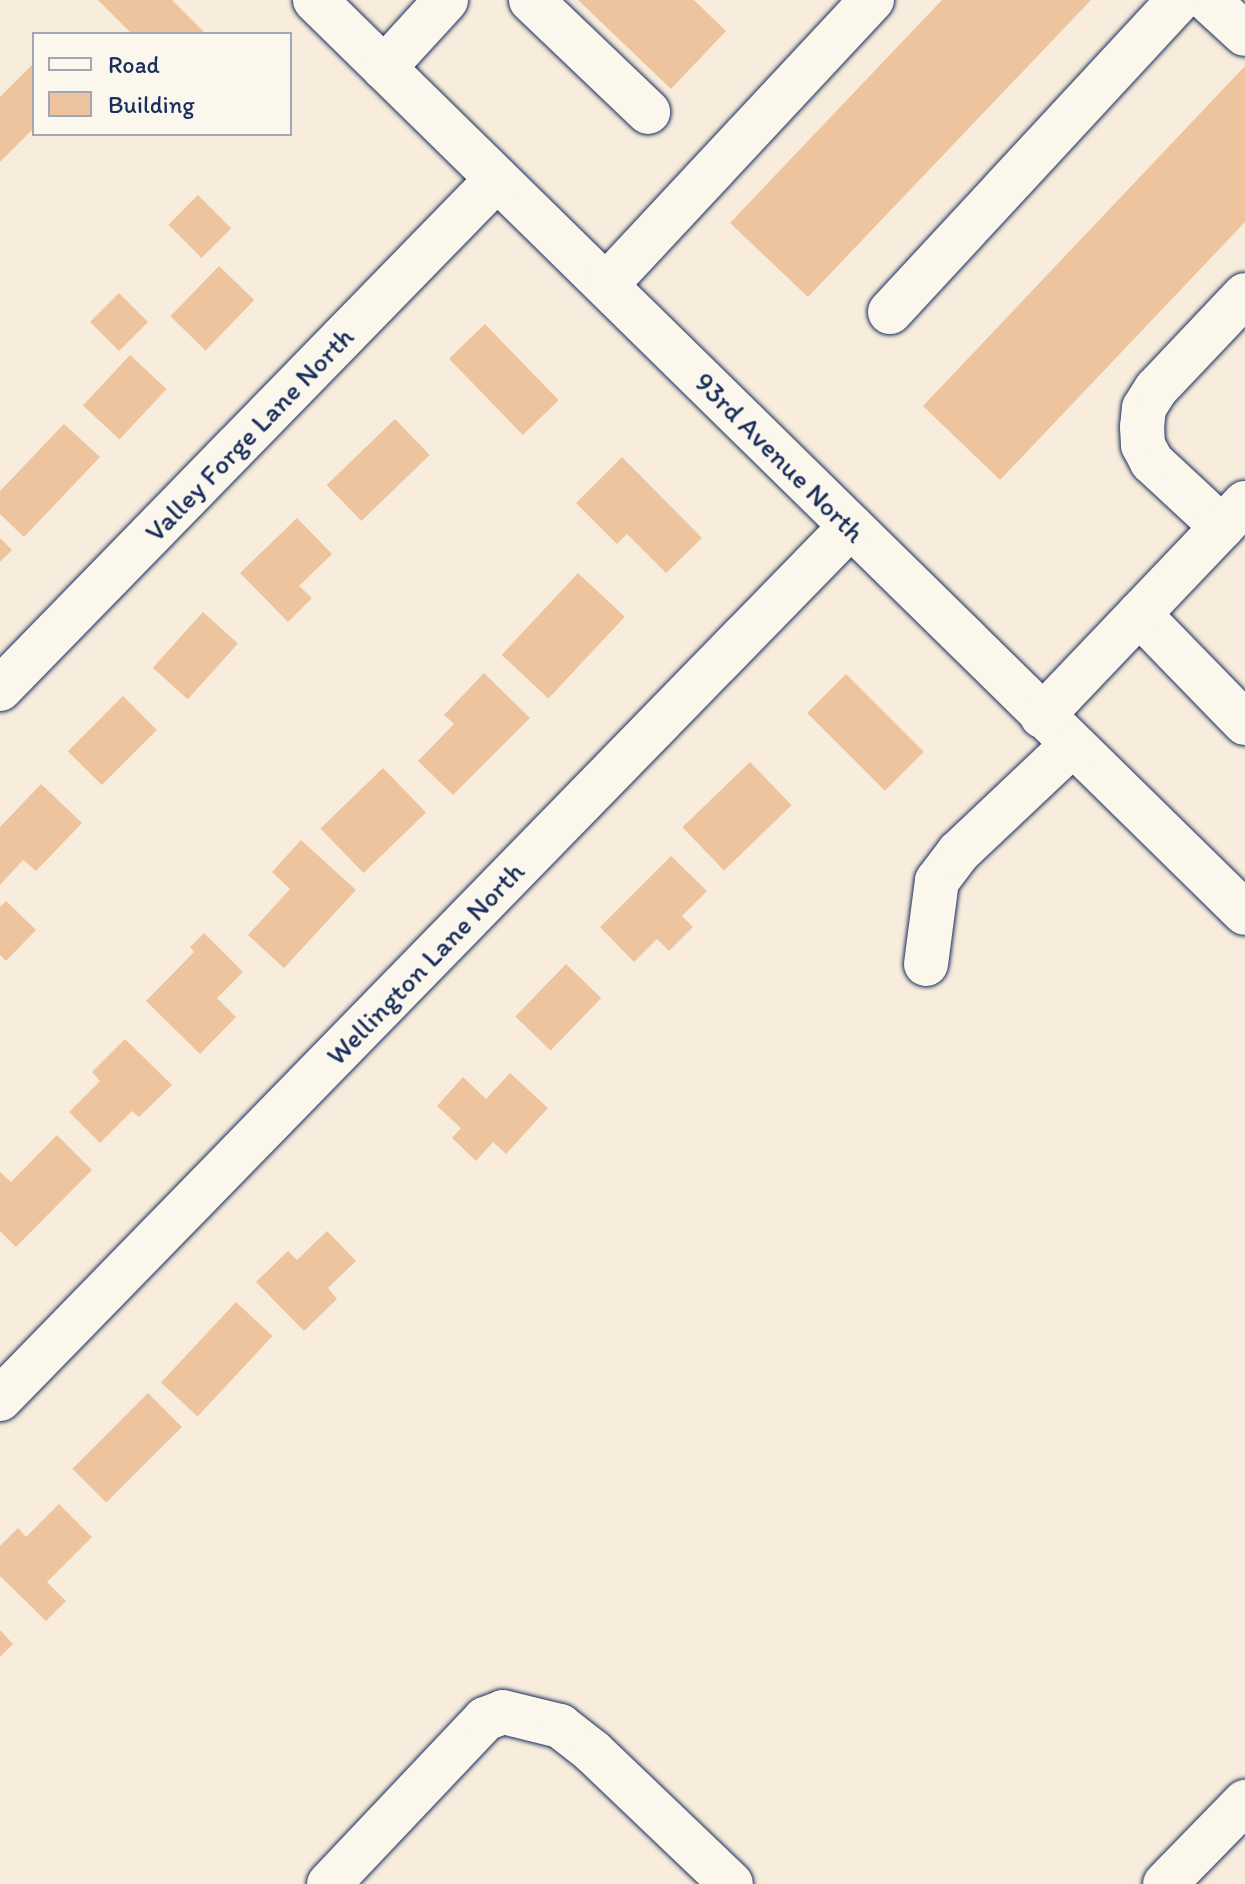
<!DOCTYPE html>
<html>
<head>
<meta charset="utf-8">
<style>
  body { margin:0 }
  #map { position:relative; width:1245px; height:1884px; overflow:hidden; background:#f8eddc; font-family:Itim,sans-serif }
  div>[style] { position:absolute }
  .building>* { inset:0; background:#edc49d; transform-origin:0 0 }
  .roads { filter:drop-shadow(0 0 2px #1b2f5e) drop-shadow(0 0 2px #1b2f5e) }
  .minor>* { height:44px; margin:-22px; padding:0 22px; transform-origin:22px; border-radius:22px; background:#fbf7ec }
  span { translate:-50% -50%; white-space:nowrap; text-align:center; line-height:1.15; -webkit-text-stroke:6px #fbf7ec; paint-order:stroke }
  .street-label { font-size:28px; color:#1b2f5e }
  .legend { position:absolute; left:32px; top:32px; width:260px; height:104px; box-sizing:border-box; background:#fbf7ec; border:2px solid #a1a7b3; margin:0; padding:10px 14px; list-style:none; font-size:24px; color:#1b2f5e }
  .legend li { display:flex; align-items:center; gap:16px; height:40px }
  .legend b { width:40px; border:2px solid #a1a7b3 }
</style>
</head>
<body>
<div id="map">
  <div class="building">
    <i style="clip-path:polygon(98px 0,172px 0,206px 34px,132px 34px)"></i>
    <i style="clip-path:polygon(578px 0,694px 0,726px 31px,671px 89px)"></i>
    <i style="clip-path:polygon(942px 0,1091px 0,808px 297px,730px 223px)"></i>
    <i style="clip-path:polygon(34px 63px,34px 128px,0 162px,0 97px)"></i>
    <i style="clip-path:polygon(1245px 66px,1245px 222px,1000px 480px,923px 406px)"></i>
    <i style="left:198px;top:195px;width:47px;height:42px;rotate:45deg"></i>
    <i style="left:219px;top:266px;width:49px;height:70px;rotate:44deg"></i>
    <i style="left:119px;top:293px;width:41px;height:41px;rotate:45deg"></i>
    <i style="left:485px;top:324px;width:106px;height:50px;rotate:46deg"></i>
    <i style="left:130px;top:355px;width:50px;height:69px;rotate:43deg"></i>
    <i style="left:395px;top:419px;width:50px;height:95px;rotate:46deg"></i>
    <i style="clip-path:polygon(64px 424px,100px 457px,24px 537px,0 514px,0 491px)"></i>
    <i style="clip-path:polygon(622px 457px,702px 538px,666px 573px,627px 534px,617px 544px,576px 503px)"></i>
    <i style="clip-path:polygon(297px 518px,332px 554px,299px 586px,312px 598px,288px 622px,240px 573px)"></i>
    <i style="clip-path:polygon(0 538px,12px 550px,0 562px)"></i>
    <i style="left:578px;top:573px;width:64px;height:112px;rotate:43deg"></i>
    <i style="left:203px;top:612px;width:47px;height:75px;rotate:42deg"></i>
    <i style="clip-path:polygon(484px 673px,530px 718px,453px 795px,418px 761px,454px 724px,444px 715px)"></i>
    <i style="left:846px;top:674px;width:110px;height:55px;rotate:45deg"></i>
    <i style="left:123px;top:696px;width:48px;height:78px;rotate:45deg"></i>
    <i style="left:750px;top:762px;width:60px;height:94px;rotate:46deg"></i>
    <i style="left:383px;top:768px;width:62px;height:87px;rotate:46deg"></i>
    <i style="clip-path:polygon(41px 784px,82px 823px,36px 871px,23px 860px,0 885px,0 827px)"></i>
    <i style="clip-path:polygon(301px 840px,356px 890px,284px 968px,248px 935px,290px 889px,272px 872px)"></i>
    <i style="clip-path:polygon(671px 856px,707px 891px,682px 916px,693px 927px,669px 951px,657px 939px,634px 962px,600px 927px)"></i>
    <i style="clip-path:polygon(6px 901px,36px 930px,6px 961px,0 955px,0 907px)"></i>
    <i style="clip-path:polygon(204px 933px,243px 972px,217px 998px,236px 1017px,200px 1054px,146px 1001px,194px 952px,190px 947px)"></i>
    <i style="left:566px;top:964px;width:49px;height:73px;rotate:44deg"></i>
    <i style="clip-path:polygon(125px 1039px,172px 1085px,139px 1117px,132px 1111px,100px 1143px,69px 1112px,100px 1081px,92px 1072px)"></i>
    <i style="clip-path:polygon(510px 1073px,548px 1108px,506px 1154px,493px 1142px,476px 1161px,452px 1138px,461px 1128px,437px 1106px,463px 1077px,486px 1099px)"></i>
    <i style="clip-path:polygon(57px 1135px,92px 1170px,16px 1247px,0 1231px,0 1172px,11px 1182px)"></i>
    <i style="clip-path:polygon(327px 1231px,356px 1261px,328px 1288px,337px 1299px,304px 1331px,256px 1282px,288px 1251px,297px 1260px)"></i>
    <i style="left:236px;top:1302px;width:50px;height:110px;rotate:43deg"></i>
    <i style="left:148px;top:1393px;width:48px;height:107px;rotate:45deg"></i>
    <i style="clip-path:polygon(59px 1504px,92px 1537px,47px 1582px,66px 1601px,46px 1621px,0 1576px,0 1546px,18px 1528px,26px 1537px)"></i>
    <i style="clip-path:polygon(0 1630px,13px 1644px,0 1657px)"></i>
  </div>
  <div class="roads">
    <div class="minor">
      <i style="left:315px;top:0;width:1303px;rotate:44.47deg"></i>
      <i style="left:531px;top:0;width:162px;rotate:43.7deg"></i>
      <i style="left:1208px;top:0;width:50px;rotate:42.6deg"></i>
      <i style="left:384px;top:68px;width:92px;rotate:-47.6deg"></i>
      <i style="left:606px;top:285px;width:390px;rotate:-47deg"></i>
      <i style="left:890px;top:312px;width:425px;rotate:-47.2deg"></i>
      <i style="left:1222px;top:527px;width:96px;rotate:-137.1deg"></i>
      <i style="left:1152px;top:462px;width:19px;rotate:-118deg"></i>
      <i style="left:1143px;top:445px;width:18px;rotate:-93deg"></i>
      <i style="left:1142px;top:427px;width:19px;rotate:-84deg"></i>
      <i style="left:1144px;top:408px;width:22px;rotate:-58deg"></i>
      <i style="left:1156px;top:389px;width:129px;rotate:-46.6deg"></i>
      <i style="left:1139px;top:614px;width:152px;rotate:45.8deg"></i>
      <i style="left:0;top:689px;width:712px;rotate:-45.74deg"></i>
      <i style="left:1042px;top:716px;width:294px;rotate:-46.4deg"></i>
      <i style="left:926px;top:964px;width:84px;rotate:-82.5deg"></i>
      <i style="left:937px;top:881px;width:36px;rotate:-53deg"></i>
      <i style="left:959px;top:852px;width:156px;rotate:-43.4deg"></i>
      <i style="left:0;top:1399px;width:1219px;rotate:-45.73deg"></i>
      <i style="left:329px;top:1884px;width:227px;rotate:-46.6deg"></i>
      <i style="left:485px;top:1719px;width:19px;rotate:-21deg"></i>
      <i style="left:503px;top:1712px;width:59px;rotate:13.8deg"></i>
      <i style="left:560px;top:1726px;width:41px;rotate:38deg"></i>
      <i style="left:592px;top:1751px;width:192px;rotate:43.7deg"></i>
      <i style="left:1165px;top:1884px;width:115px;rotate:-45.7deg"></i>
    </div>
  </div>
  <div class="street-label">
    <span style="left:249px;top:434px;rotate:-46deg">Valley Forge Lane North</span>
    <span style="left:780px;top:457px;rotate:45deg">93rd Avenue North</span>
    <span style="left:425px;top:963px;rotate:-46deg">Wellington Lane North</span>
  </div>
  <ul class="legend">
  <li><b style="height:10px;background:#fbf7ec"></b>Road</li>
  <li><b style="height:22px;background:#edc49d"></b>Building</li>
  </ul>
</div>
</body>
</html>
